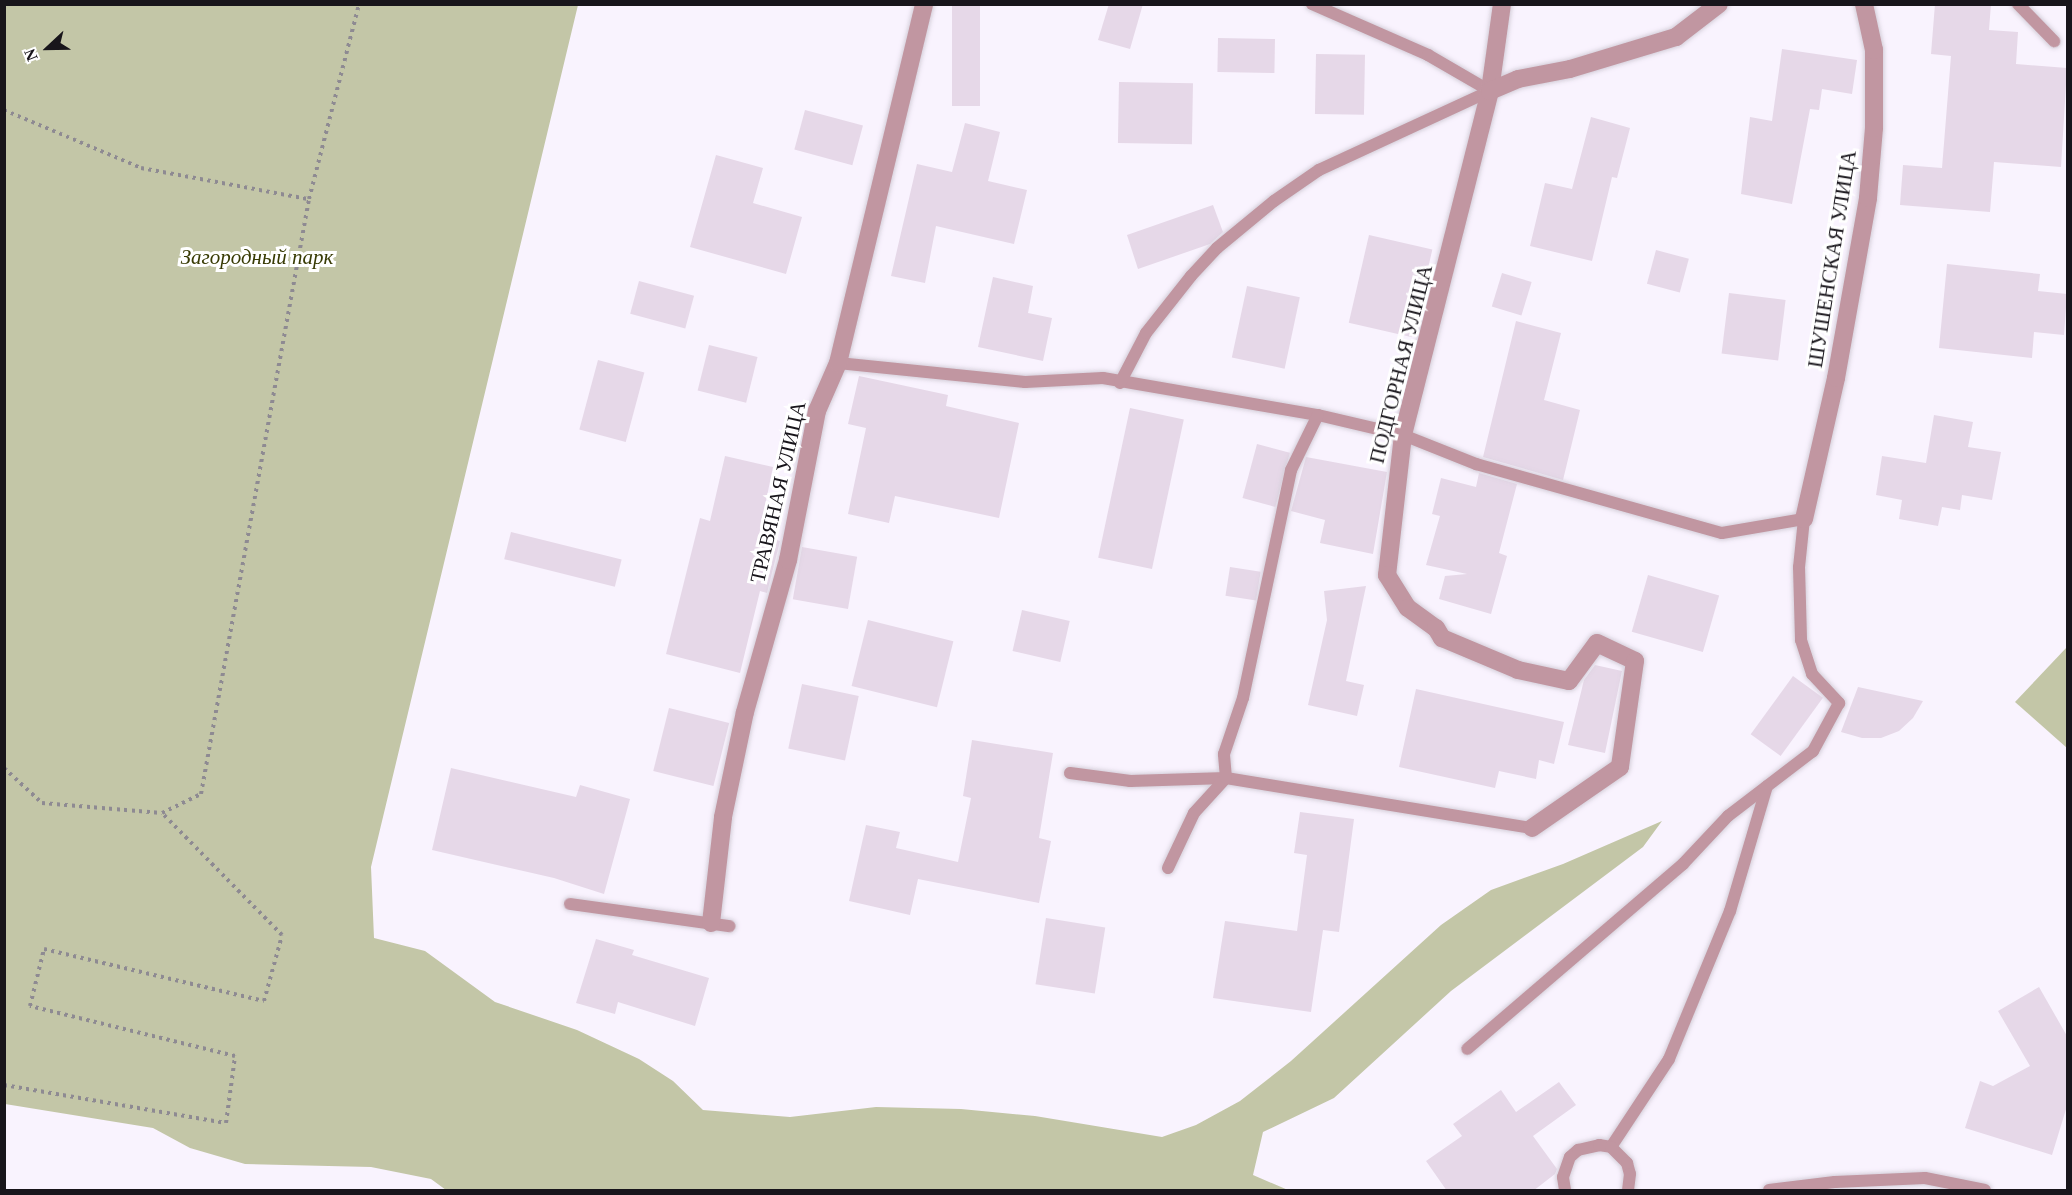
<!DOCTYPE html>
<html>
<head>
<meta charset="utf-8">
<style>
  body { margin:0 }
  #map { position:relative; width:2072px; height:1195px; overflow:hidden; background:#f9f3fe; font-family:"Times New Roman",serif }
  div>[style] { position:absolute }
  .green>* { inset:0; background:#c3c6a7 }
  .building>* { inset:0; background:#e6d8e8; transform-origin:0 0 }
  .path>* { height:4px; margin-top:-2px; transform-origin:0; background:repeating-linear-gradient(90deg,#8e8a92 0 3px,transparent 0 7.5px) }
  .roads { filter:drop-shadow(0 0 2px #d5cfda) drop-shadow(0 0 2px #d5cfda) }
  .lane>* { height:12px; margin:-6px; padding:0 6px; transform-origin:6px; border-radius:6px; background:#c196a1 }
  .street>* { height:18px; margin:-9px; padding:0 9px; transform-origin:9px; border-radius:9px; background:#c196a1 }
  span { translate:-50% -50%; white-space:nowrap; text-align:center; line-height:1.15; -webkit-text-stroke:6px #fff; paint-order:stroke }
  .park-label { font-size:21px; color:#383b04; font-style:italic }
  .street-label { font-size:21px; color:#18151b }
  .frame { position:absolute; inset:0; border:6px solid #18151b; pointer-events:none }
  .north { position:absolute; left:18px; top:18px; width:60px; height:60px; -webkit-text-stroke:4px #fff; paint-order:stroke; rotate:248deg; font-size:16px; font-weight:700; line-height:24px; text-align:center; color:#18151b }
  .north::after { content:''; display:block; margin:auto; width:21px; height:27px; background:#18151b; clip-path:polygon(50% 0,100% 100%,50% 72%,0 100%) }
</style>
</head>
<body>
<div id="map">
  <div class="green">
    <i style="clip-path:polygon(4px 5px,578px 5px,371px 867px,374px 938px,425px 951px,495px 1002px,577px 1030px,639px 1059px,673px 1081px,703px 1110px,790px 1117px,876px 1107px,961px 1109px,1035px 1116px,1162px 1137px,1196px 1125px,1240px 1101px,1291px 1061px,1441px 925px,1491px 890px,1563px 864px,1662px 821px,1643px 847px,1451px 991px,1334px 1098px,1263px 1132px,1253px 1175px,1288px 1190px,446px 1190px,431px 1179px,371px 1167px,245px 1164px,190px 1148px,153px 1128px,5px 1104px)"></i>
    <i style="clip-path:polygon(2067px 647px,2067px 748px,2015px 702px)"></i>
  </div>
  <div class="building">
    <i style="left:952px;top:4px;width:28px;height:102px"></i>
    <i style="clip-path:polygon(1109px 4px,1143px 4px,1130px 49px,1098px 40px)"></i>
    <i style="clip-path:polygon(1935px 4px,1991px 4px,1989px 30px,2018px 32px,2016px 64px,2067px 68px,2061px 167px,1994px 162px,1990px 212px,1900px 205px,1903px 165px,1942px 168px,1951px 56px,1931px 54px)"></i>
    <i style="left:1218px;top:38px;width:57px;height:34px;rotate:1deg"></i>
    <i style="clip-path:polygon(1782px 49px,1857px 60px,1852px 94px,1822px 89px,1819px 110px,1810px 109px,1792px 204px,1741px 194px,1750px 117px,1772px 121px)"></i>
    <i style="left:1316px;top:54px;width:49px;height:60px;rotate:1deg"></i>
    <i style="left:1119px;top:82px;width:74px;height:61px;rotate:1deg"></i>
    <i style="left:805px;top:110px;width:60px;height:41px;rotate:15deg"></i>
    <i style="clip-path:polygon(1591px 117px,1630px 128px,1617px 178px,1612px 177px,1592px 261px,1530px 246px,1545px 183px,1572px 189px)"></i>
    <i style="clip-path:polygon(965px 123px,1000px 132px,988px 181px,1027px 190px,1014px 244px,936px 226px,925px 283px,891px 276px,917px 164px,952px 172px)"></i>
    <i style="clip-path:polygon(716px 155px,763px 168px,753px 203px,802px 217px,786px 274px,690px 247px)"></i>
    <i style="clip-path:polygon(1213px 205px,1223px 232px,1210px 244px,1138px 269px,1127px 235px)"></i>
    <i style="left:1369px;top:235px;width:65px;height:90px;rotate:13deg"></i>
    <i style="left:1656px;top:250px;width:34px;height:35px;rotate:15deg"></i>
    <i style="clip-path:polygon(1947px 264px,2040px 274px,2038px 291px,2067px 294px,2064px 335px,2034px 332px,2032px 358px,1939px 348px)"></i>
    <i style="left:1502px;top:273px;width:31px;height:35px;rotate:17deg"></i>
    <i style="clip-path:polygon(993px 277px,1033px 286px,1028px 313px,1052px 318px,1043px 361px,978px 347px)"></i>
    <i style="left:639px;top:281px;width:57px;height:34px;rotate:15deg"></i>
    <i style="left:1247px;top:286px;width:54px;height:73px;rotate:12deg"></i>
    <i style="left:1729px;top:293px;width:57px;height:61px;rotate:7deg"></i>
    <i style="clip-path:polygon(1516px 321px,1561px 333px,1544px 400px,1580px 410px,1563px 480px,1483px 457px)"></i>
    <i style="left:709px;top:345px;width:50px;height:47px;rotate:14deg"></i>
    <i style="left:598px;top:360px;width:48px;height:72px;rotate:15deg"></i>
    <i style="clip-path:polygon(859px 376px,948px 395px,946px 406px,1019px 423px,999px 518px,895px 496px,889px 523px,848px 514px,866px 428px,848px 424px)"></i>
    <i style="left:1130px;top:408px;width:55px;height:153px;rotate:12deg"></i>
    <i style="clip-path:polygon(1934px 415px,1973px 422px,1968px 447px,2001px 452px,1992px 500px,1962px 495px,1960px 510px,1942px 507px,1938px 526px,1899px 519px,1902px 500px,1876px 495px,1882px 456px,1926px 463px)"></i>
    <i style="left:1257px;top:444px;width:34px;height:56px;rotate:15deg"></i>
    <i style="clip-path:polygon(725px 456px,773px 467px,759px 535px,780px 541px,767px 593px,760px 591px,740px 673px,666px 654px,700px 518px,710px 521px)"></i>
    <i style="clip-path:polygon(1306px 457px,1387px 472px,1373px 554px,1320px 543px,1325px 520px,1291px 511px)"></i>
    <i style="clip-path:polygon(1479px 473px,1517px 484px,1499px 553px,1507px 556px,1491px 614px,1439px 599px,1445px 576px,1467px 574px,1426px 565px,1440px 516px,1432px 514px,1441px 478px,1476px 487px)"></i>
    <i style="left:511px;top:532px;width:114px;height:28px;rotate:14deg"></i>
    <i style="left:802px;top:547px;width:56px;height:53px;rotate:10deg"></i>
    <i style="left:1230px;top:567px;width:31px;height:29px;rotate:9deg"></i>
    <i style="left:1648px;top:575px;width:74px;height:59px;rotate:16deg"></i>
    <i style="clip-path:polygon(1366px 586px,1346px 681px,1364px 685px,1357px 716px,1308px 705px,1327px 620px,1324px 591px)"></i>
    <i style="left:1022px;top:610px;width:49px;height:42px;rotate:13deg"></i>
    <i style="left:868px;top:620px;width:88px;height:68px;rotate:14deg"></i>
    <i style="clip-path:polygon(1595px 665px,1622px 671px,1605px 753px,1568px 745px,1584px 680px)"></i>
    <i style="left:1793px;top:676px;width:37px;height:72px;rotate:36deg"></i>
    <i style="left:802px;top:684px;width:58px;height:66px;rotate:12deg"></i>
    <i style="clip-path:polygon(1858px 687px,1923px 701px,1913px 718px,1899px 731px,1881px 738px,1862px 738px,1841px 732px)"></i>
    <i style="clip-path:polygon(1416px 689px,1564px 722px,1554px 764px,1539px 760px,1536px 779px,1499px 771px,1495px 788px,1399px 767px)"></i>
    <i style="left:669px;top:708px;width:62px;height:65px;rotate:14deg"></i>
    <i style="clip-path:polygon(972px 740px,1053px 753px,1039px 838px,1051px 841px,1039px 903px,918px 879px,910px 915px,849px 901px,866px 825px,900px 832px,896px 848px,958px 862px,971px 798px,963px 796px)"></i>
    <i style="clip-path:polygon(451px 768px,576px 797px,580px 785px,630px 799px,604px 894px,554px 878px,432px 850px)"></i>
    <i style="clip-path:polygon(1300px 812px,1354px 819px,1339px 932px,1323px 930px,1311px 1012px,1213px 998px,1225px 921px,1297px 931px,1307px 855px,1294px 853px)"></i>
    <i style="left:1046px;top:918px;width:60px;height:67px;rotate:9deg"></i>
    <i style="clip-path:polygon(596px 939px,634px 950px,632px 955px,709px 978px,695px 1026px,618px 1002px,615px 1014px,576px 1003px)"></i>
    <i style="clip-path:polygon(2039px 987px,2067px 1036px,2067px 1106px,2052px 1155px,1965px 1128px,1980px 1081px,1993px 1086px,2030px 1066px,1998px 1011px)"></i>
    <i style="clip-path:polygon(1559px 1082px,1576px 1105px,1533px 1136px,1557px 1169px,1555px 1174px,1533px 1191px,1447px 1191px,1426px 1161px,1462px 1136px,1453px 1124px,1501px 1090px,1516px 1112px)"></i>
  </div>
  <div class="path">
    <i style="left:4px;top:110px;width:149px;rotate:22.9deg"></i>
    <i style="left:141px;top:168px;width:171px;rotate:10.5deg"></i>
    <i style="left:4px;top:768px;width:52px;rotate:42.6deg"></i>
    <i style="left:42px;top:803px;width:120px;rotate:4.8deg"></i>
    <i style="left:162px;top:813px;width:43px;rotate:-26deg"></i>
    <i style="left:201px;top:794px;width:605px;rotate:-79.71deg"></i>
    <i style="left:309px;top:199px;width:201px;rotate:-75.6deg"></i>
    <i style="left:4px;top:1085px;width:225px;rotate:9.7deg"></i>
    <i style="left:226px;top:1123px;width:68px;rotate:-82.3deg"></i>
    <i style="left:235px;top:1056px;width:211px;rotate:-166.3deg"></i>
    <i style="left:30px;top:1006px;width:59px;rotate:-76.2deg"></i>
    <i style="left:44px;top:949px;width:226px;rotate:13.3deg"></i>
    <i style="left:264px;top:1001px;width:68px;rotate:-74.7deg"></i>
    <i style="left:282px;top:935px;width:171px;rotate:-134.5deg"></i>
  </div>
  <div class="roads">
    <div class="lane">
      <i style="left:1312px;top:4px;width:127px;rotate:23.7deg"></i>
      <i style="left:1428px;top:55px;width:72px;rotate:30.1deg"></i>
      <i style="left:2018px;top:4px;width:52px;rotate:45.8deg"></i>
      <i style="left:838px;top:363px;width:188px;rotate:5.8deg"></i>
      <i style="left:1025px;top:382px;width:78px;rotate:-2.9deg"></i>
      <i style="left:1103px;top:378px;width:218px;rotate:9.8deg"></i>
      <i style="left:1318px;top:415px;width:87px;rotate:13.2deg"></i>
      <i style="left:1403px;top:435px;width:79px;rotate:21.7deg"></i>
      <i style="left:1476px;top:464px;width:255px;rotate:15.7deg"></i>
      <i style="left:1722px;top:533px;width:83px;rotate:-9.7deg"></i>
      <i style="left:1804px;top:519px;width:48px;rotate:95.9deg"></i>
      <i style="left:1799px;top:567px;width:73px;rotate:88.4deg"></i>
      <i style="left:1801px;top:640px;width:36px;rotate:72deg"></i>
      <i style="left:1812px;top:674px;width:40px;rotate:47deg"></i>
      <i style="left:1839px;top:703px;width:55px;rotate:118.4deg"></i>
      <i style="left:1813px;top:751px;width:107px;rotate:142.6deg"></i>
      <i style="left:1728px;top:816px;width:66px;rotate:133.2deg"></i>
      <i style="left:1683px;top:864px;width:284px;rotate:139.4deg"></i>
      <i style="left:1120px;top:383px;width:56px;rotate:-62.5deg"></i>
      <i style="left:1146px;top:333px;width:73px;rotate:-51.7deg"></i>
      <i style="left:1191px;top:276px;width:38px;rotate:-47deg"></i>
      <i style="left:1217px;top:248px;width:74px;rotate:-39.5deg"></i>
      <i style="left:1274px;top:201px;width:55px;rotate:-34.6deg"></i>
      <i style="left:1319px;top:170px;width:188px;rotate:-24.8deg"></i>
      <i style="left:1070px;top:773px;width:61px;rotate:7.6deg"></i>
      <i style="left:1130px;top:781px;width:96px;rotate:-1.8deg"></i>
      <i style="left:1226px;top:778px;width:310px;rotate:9.3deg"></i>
      <i style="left:1168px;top:868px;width:61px;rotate:-64.7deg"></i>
      <i style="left:1194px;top:813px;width:47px;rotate:-47.6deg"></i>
      <i style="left:1226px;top:778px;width:24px;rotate:-95deg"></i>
      <i style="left:1224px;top:754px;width:59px;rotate:-71.3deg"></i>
      <i style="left:1243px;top:698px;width:233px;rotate:-78.1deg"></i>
      <i style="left:1291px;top:470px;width:61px;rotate:-63.9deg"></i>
      <i style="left:570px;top:904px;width:161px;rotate:7.9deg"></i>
      <i style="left:1611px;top:1147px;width:105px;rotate:-56.6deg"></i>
      <i style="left:1669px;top:1059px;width:160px;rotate:-67.6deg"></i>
      <i style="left:1730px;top:911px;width:130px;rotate:-73.5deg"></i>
      <i style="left:1565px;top:1190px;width:13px;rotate:-99deg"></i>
      <i style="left:1563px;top:1177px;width:21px;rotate:-71deg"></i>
      <i style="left:1570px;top:1157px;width:11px;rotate:-41deg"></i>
      <i style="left:1578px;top:1150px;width:22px;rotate:-13deg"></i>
      <i style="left:1599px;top:1145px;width:12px;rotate:9deg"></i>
      <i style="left:1611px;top:1147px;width:23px;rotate:45deg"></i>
      <i style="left:1627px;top:1163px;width:11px;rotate:75deg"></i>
      <i style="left:1630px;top:1174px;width:16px;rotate:97deg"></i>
      <i style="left:1769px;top:1190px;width:66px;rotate:-6.9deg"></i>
      <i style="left:1835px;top:1182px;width:90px;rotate:-2.5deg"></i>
      <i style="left:1925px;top:1178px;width:61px;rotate:11.3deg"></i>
    </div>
    <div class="street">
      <i style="left:1502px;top:4px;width:88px;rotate:97.9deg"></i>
      <i style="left:1490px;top:91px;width:355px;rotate:104.2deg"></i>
      <i style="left:1403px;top:435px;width:141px;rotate:96.5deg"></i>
      <i style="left:1387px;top:575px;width:39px;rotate:58deg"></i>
      <i style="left:1408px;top:608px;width:34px;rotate:36deg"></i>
      <i style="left:1436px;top:628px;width:12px;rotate:59deg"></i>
      <i style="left:1442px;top:638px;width:82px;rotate:22.8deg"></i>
      <i style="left:1518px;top:670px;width:52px;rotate:12.2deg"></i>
      <i style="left:1569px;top:681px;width:47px;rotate:-53.6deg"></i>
      <i style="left:1597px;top:643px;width:42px;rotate:25.3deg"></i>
      <i style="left:1635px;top:661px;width:107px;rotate:98.1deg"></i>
      <i style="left:1620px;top:767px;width:107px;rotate:145.3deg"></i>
      <i style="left:1490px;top:91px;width:30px;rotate:-23deg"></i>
      <i style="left:1518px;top:79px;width:53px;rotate:-10.9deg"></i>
      <i style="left:1570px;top:69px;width:111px;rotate:-16.8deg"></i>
      <i style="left:1676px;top:37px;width:54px;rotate:-37.5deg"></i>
      <i style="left:1804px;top:519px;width:145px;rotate:-77.2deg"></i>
      <i style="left:1836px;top:378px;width:183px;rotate:-79.9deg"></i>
      <i style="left:1868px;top:198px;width:70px;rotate:-85.1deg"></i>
      <i style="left:1874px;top:128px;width:78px;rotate:-90deg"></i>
      <i style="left:1874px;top:50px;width:47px;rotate:-102.3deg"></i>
      <i style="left:711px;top:923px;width:107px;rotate:-83.5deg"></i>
      <i style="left:723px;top:817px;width:107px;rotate:-78.2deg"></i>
      <i style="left:745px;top:712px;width:158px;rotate:-74.2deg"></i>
      <i style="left:788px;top:560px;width:152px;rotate:-79deg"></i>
      <i style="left:817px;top:411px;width:52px;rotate:-66.4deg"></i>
      <i style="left:838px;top:363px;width:369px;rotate:-76.5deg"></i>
    </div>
  </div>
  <div class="park-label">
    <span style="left:257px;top:257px">Загородный парк</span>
  </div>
  <div class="street-label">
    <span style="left:1832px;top:259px;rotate:-81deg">ШУШЕНСКАЯ УЛИЦА</span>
    <span style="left:1401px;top:364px;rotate:-76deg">ПОДГОРНАЯ УЛИЦА</span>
    <span style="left:778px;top:492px;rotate:-77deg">ТРАВЯНАЯ УЛИЦА</span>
  </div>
  <div class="frame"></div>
  <div class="north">N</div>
</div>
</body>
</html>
